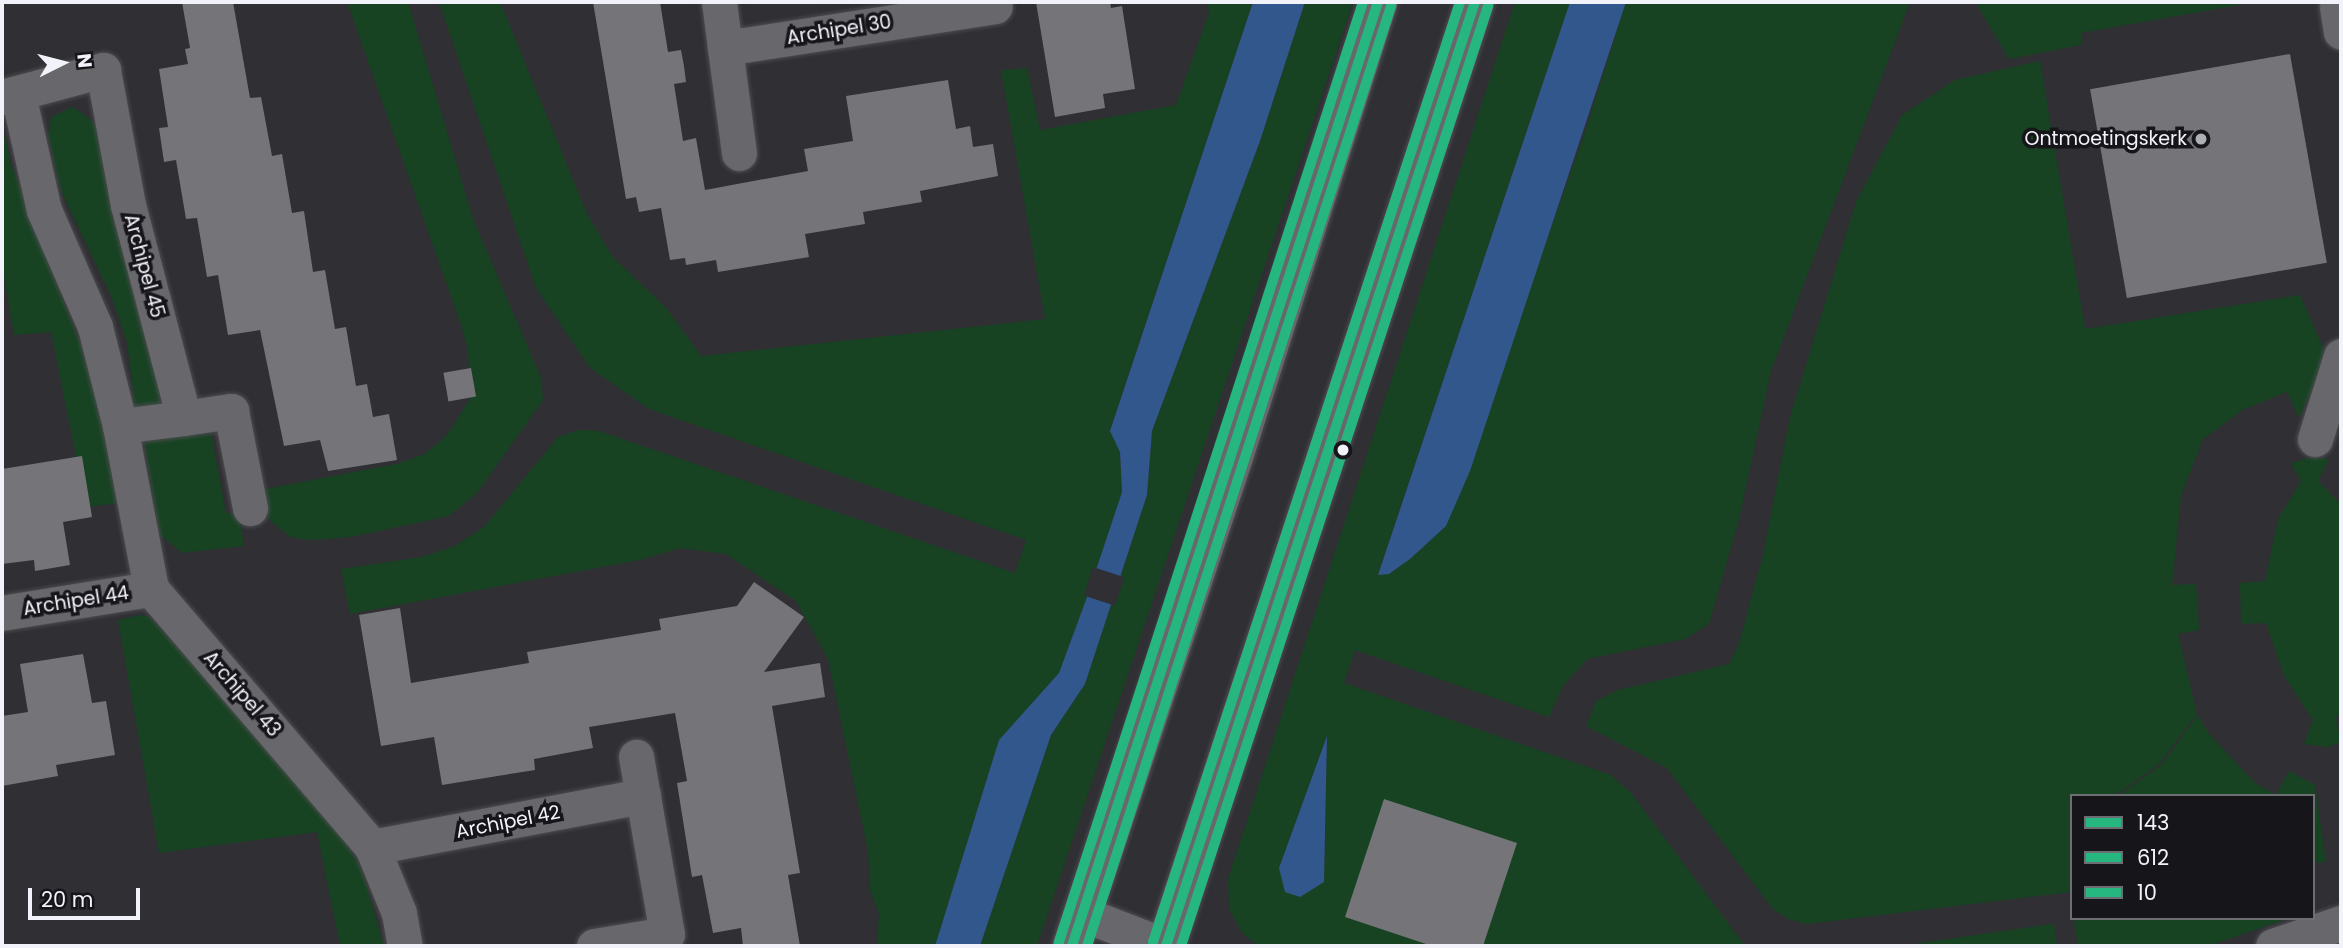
<!DOCTYPE html>
<html>
<head>
<meta charset="utf-8">
<style>
  body { margin:0 }
  #map { position:relative; width:2343px; height:948px; overflow:hidden; background:#2f2f34; font-family:Poppins,sans-serif }
  div>[style] { position:absolute }
  .green>* { inset:0; background:#174322 }
  .water>* { inset:0; background:#32578d }
  .pier>* { inset:0; background:#2f2f34; transform-origin:0 0 }
  .building>* { inset:0; background:#757579; transform-origin:0 0 }
  .roads { filter:drop-shadow(0 0 2px #4c4c50) drop-shadow(0 0 2px #4c4c50) }
  .street>* { height:35px; margin:-17.5px; padding:0 17.5px; transform-origin:17.5px; border-radius:17.5px; background:#68686c }
  .secondary>* { height:38px; margin:-19px; padding:0 19px; transform-origin:19px; border-radius:19px; background:#68686c }
  .bus-1>* { height:10px; margin:-5px; padding:0 5px; transform-origin:5px; border-radius:5px; background:#26b680 }
  .bus-2>* { height:10px; margin:-5px; padding:0 5px; transform-origin:5px; border-radius:5px; background:#26b680 }
  .bus-3>* { height:10px; margin:-5px; padding:0 5px; transform-origin:5px; border-radius:5px; background:#26b680 }
  .dots>* { width:19px; height:19px; translate:-50% -50%; box-sizing:border-box; border:4px solid #15151a; border-radius:50% }
  span { translate:-50% -50%; white-space:nowrap; text-align:center; line-height:1.15; -webkit-text-stroke:7px #15151a; paint-order:stroke }
  .street-label { font-size:19px; color:#f2f2fa }
  .poi-label { font-size:19px; color:#f2f2fa }
  .right { translate:-100% -50%; text-align:right }
  .frame { position:absolute; inset:0; border:4px solid #f2f2fa; pointer-events:none }
  .legend { position:absolute; left:2070px; top:794px; width:245px; height:126px; box-sizing:border-box; background:#15151a; border:2px solid #6d6d74; margin:0; padding:9px 12px; list-style:none; font-size:21px; color:#f2f2fa }
  .legend li { display:flex; align-items:center; gap:14px; height:35px }
  .legend b { width:35px; border:2px solid #6d6d74 }
  .north { position:absolute; left:28px; top:28px; width:70px; height:70px; -webkit-text-stroke:5px #15151a; paint-order:stroke; rotate:84deg; font-size:19px; font-weight:700; line-height:28px; text-align:center; color:#f2f2fa }
  .north::after { content:''; display:block; margin:auto; width:24px; height:32px; background:#f2f2fa; clip-path:polygon(50% 0,100% 100%,50% 72%,0 100%) }
  .scale { position:absolute; left:28px; top:888px; width:112px; height:32px; box-sizing:border-box; border:4px solid #f2f2fa; border-top:0; padding-left:9px; font-size:21px; line-height:24px; white-space:nowrap; color:#f2f2fa; -webkit-text-stroke:5px #15151a; paint-order:stroke }
</style>
</head>
<body>
<div id="map">
  <div class="green">
    <i style="clip-path:polygon(347px 2px,408px 2px,473px 219px,541px 378px,543px 400px,477px 493px,449px 516px,351px 537px,310px 540px,290px 537px,268px 519px,260px 490px,396px 464px,425px 454px,447px 435px,470px 399px,468px 350px,461px 325px)"></i>
    <i style="clip-path:polygon(439px 2px,500px 2px,587px 214px,612px 256px,667px 309px,701px 356px,1045px 319px,1001px 70px,1027px 68px,1040px 130px,1176px 105px,1209px 13px,1207px 2px,1253px 2px,1110px 430px,1120px 452px,1122px 492px,1087px 597px,1059px 673px,999px 740px,935px 946px,877px 946px,879px 914px,870px 890px,868px 851px,828px 659px,796px 601px,726px 554px,680px 548px,640px 560px,350px 614px,341px 569px,422px 557px,455px 546px,484px 527px,558px 437px,579px 430px,599px 431px,1015px 573px,1026px 540px,649px 409px,590px 368px,536px 288px)"></i>
    <i style="clip-path:polygon(1305px 2px,1353px 2px,1037px 946px,980px 946px,1051px 735px,1085px 684px,1147px 495px,1152px 431px,1260px 141px)"></i>
    <i style="clip-path:polygon(evenodd,1515px 2px,1570px 2px,1378px 574px,1389px 574px,1410px 559px,1446px 526px,1585px 132px,1626px 2px,1910px 2px,1771px 371px,1739px 519px,1709px 624px,1685px 639px,1587px 659px,1563px 686px,1549px 717px,1355px 650px,1344px 683px,1611px 775px,1631px 793px,1745px 946px,1259px 946px,1242px 933px,1229px 909px,1228px 879px,1515px 2px,1326px 739px,1327px 739px,1324px 882px,1279px 868px,1326px 739px)"></i>
    <i style="clip-path:polygon(1975px 2px,2256px 2px,2081px 33px,2081px 45px,2009px 59px)"></i>
    <i style="clip-path:polygon(2040px 61px,2085px 329px,2300px 295px,2327px 357px,2299px 418px,2287px 392px,2244px 409px,2203px 439px,2181px 495px,2172px 585px,2196px 584px,2199px 630px,2178px 634px,2197px 714px,2159px 764px,2115px 796px,2072px 796px,2072px 892px,1807px 924px,1788px 919px,1772px 908px,1667px 768px,1586px 726px,1596px 701px,1618px 690px,1729px 664px,1739px 643px,1763px 555px,1790px 417px,1856px 202px,1902px 115px,1955px 80px)"></i>
    <i style="clip-path:polygon(73px 107px,98px 125px,170px 404px,135px 409px,127px 342px,111px 296px,61px 191px,48px 136px,51px 117px)"></i>
    <i style="clip-path:polygon(5px 137px,11px 164px,89px 367px,120px 503px,86px 507px,51px 332px,14px 335px,2px 264px,2px 138px)"></i>
    <i style="clip-path:polygon(211px 433px,226px 513px,239px 514px,244px 546px,182px 553px,159px 534px,144px 441px)"></i>
    <i style="clip-path:polygon(2310px 457px,2329px 459px,2318px 481px,2341px 504px,2341px 710px,2336px 719px,2341px 742px,2327px 747px,2304px 744px,2313px 720px,2284px 676px,2266px 623px,2241px 624px,2240px 583px,2265px 581px,2278px 519px,2301px 481px,2291px 463px)"></i>
    <i style="clip-path:polygon(140px 615px,150px 617px,334px 822px,362px 870px,384px 946px,340px 946px,317px 832px,159px 853px,118px 620px)"></i>
    <i style="clip-path:polygon(2198px 715px,2209px 734px,2255px 783px,2276px 795px,2289px 771px,2315px 785px,2326px 862px,2313px 863px,2313px 796px,2118px 796px,2161px 765px)"></i>
    <i style="clip-path:polygon(2094px 918px,2290px 918px,2208px 946px,2078px 946px,2074px 921px)"></i>
    <i style="clip-path:polygon(2054px 924px,2057px 946px,1900px 946px,2038px 926px)"></i>
  </div>
  <div class="water">
    <i style="clip-path:polygon(1253px 2px,1305px 2px,1260px 141px,1152px 431px,1147px 495px,1085px 684px,1051px 735px,980px 946px,935px 946px,999px 740px,1059px 673px,1087px 597px,1122px 492px,1120px 452px,1110px 431px)"></i>
    <i style="clip-path:polygon(1570px 2px,1626px 2px,1470px 471px,1446px 526px,1410px 559px,1389px 574px,1378px 575px)"></i>
    <i style="clip-path:polygon(1327px 736px,1324px 882px,1300px 897px,1285px 892px,1279px 868px)"></i>
  </div>
  <div class="pier">
    <i style="left:1093px;top:567px;width:33px;height:30px;rotate:18deg"></i>
  </div>
  <div class="building">
    <i style="clip-path:polygon(182px 2px,233px 2px,250px 98px,261px 97px,272px 156px,282px 154px,292px 213px,304px 211px,313px 272px,325px 270px,335px 329px,346px 327px,356px 386px,367px 384px,373px 417px,389px 414px,397px 460px,328px 471px,320px 440px,284px 446px,260px 330px,228px 335px,218px 275px,207px 277px,197px 218px,186px 219px,176px 160px,164px 162px,159px 128px,168px 127px,159px 69px,188px 64px,185px 49px,190px 48px)"></i>
    <i style="clip-path:polygon(593px 2px,660px 2px,668px 52px,681px 50px,684px 66px,686px 82px,674px 84px,683px 141px,696px 138px,705px 190px,808px 171px,804px 149px,853px 141px,846px 96px,948px 80px,956px 129px,970px 126px,973px 147px,993px 144px,998px 176px,920px 191px,922px 202px,863px 212px,865px 224px,805px 234px,809px 257px,718px 272px,716px 260px,686px 265px,685px 258px,670px 260px,661px 208px,639px 212px,636px 197px,626px 199px)"></i>
    <i style="clip-path:polygon(1036px 2px,1110px 2px,1111px 8px,1122px 6px,1135px 89px,1103px 94px,1105px 108px,1055px 117px)"></i>
    <i style="left:2290px;top:54px;width:212px;height:203px;rotate:80deg"></i>
    <i style="left:471px;top:368px;width:29px;height:28px;rotate:80deg"></i>
    <i style="clip-path:polygon(82px 456px,92px 517px,63px 522px,70px 565px,35px 571px,34px 560px,2px 564px,2px 469px)"></i>
    <i style="clip-path:polygon(754px 582px,804px 617px,764px 672px,820px 663px,825px 697px,772px 706px,800px 873px,788px 875px,800px 946px,743px 946px,741px 928px,713px 933px,702px 875px,692px 877px,677px 783px,687px 781px,675px 713px,589px 727px,593px 748px,534px 759px,535px 770px,442px 785px,434px 737px,381px 746px,359px 615px,400px 608px,411px 683px,529px 663px,527px 652px,661px 630px,659px 619px,737px 606px)"></i>
    <i style="clip-path:polygon(83px 654px,92px 703px,106px 701px,115px 755px,56px 765px,58px 776px,2px 786px,2px 716px,28px 712px,20px 664px)"></i>
    <i style="clip-path:polygon(1384px 799px,1517px 843px,1483px 946px,1432px 946px,1345px 917px)"></i>
  </div>
  <div class="roads">
    <div class="street">
      <i style="left:719px;top:2px;width:46px;rotate:82.6deg"></i>
      <i style="left:725px;top:48px;width:273px;rotate:-8.8deg"></i>
      <i style="left:2337px;top:7px;width:25px;rotate:81deg"></i>
      <i style="left:725px;top:48px;width:106px;rotate:82.4deg"></i>
      <i style="left:18px;top:94px;width:119px;rotate:77.4deg"></i>
      <i style="left:44px;top:210px;width:128px;rotate:66.4deg"></i>
      <i style="left:95px;top:327px;width:102px;rotate:75.8deg"></i>
      <i style="left:120px;top:426px;width:166px;rotate:79.2deg"></i>
      <i style="left:151px;top:589px;width:340px;rotate:49.4deg"></i>
      <i style="left:372px;top:847px;width:71px;rotate:67.8deg"></i>
      <i style="left:399px;top:913px;width:34px;rotate:80deg"></i>
      <i style="left:2px;top:97px;width:105px;rotate:-15deg"></i>
      <i style="left:103px;top:70px;width:137px;rotate:79.5deg"></i>
      <i style="left:128px;top:205px;width:220px;rotate:75.3deg"></i>
      <i style="left:184px;top:418px;width:48px;rotate:-8.5deg"></i>
      <i style="left:231px;top:411px;width:99px;rotate:78.9deg"></i>
      <i style="left:120px;top:426px;width:64px;rotate:-7.1deg"></i>
      <i style="left:2315px;top:439px;width:87px;rotate:-72.6deg"></i>
      <i style="left:2px;top:613px;width:151px;rotate:-9.2deg"></i>
      <i style="left:372px;top:847px;width:276px;rotate:-10.7deg"></i>
      <i style="left:1083px;top:914px;width:89px;rotate:21.1deg"></i>
      <i style="left:594px;top:946px;width:74px;rotate:-9.3deg"></i>
      <i style="left:667px;top:934px;width:180px;rotate:-99.9deg"></i>
      <i style="left:2273px;top:946px;width:72px;rotate:-18.7deg"></i>
    </div>
    <div class="secondary">
      <i style="left:1072px;top:946px;width:515px;rotate:-71.67deg"></i>
      <i style="left:1234px;top:457px;width:477px;rotate:-72.4deg"></i>
      <i style="left:1166px;top:946px;width:993px;rotate:-71.88deg"></i>
    </div>
  </div>
  <div class="bus-1">
    <i style="left:1072px;top:946px;width:992px;rotate:-72.04deg"></i>
    <i style="left:1166px;top:946px;width:993px;rotate:-71.88deg"></i>
  </div>
  <div class="bus-2">
    <i style="left:1087px;top:946px;width:988px;rotate:-72.08deg"></i>
    <i style="left:1181px;top:946px;width:989px;rotate:-71.91deg"></i>
  </div>
  <div class="bus-3">
    <i style="left:1059px;top:942px;width:988px;rotate:-72.08deg"></i>
    <i style="left:1153px;top:942px;width:989px;rotate:-71.91deg"></i>
  </div>
  <div class="dots">
    <i style="left:2201px;top:139px;background:#aeaeb5"></i>
    <i style="left:1343px;top:450px;background:#f2f2fa"></i>
  </div>
  <div class="street-label">
    <span style="left:839px;top:30px;rotate:-9deg">Archipel 30</span>
    <span style="left:144px;top:266px;rotate:75deg">Archipel 45</span>
    <span style="left:76px;top:601px;rotate:-9deg">Archipel 44</span>
    <span style="left:242px;top:694px;rotate:49deg">Archipel 43</span>
    <span style="left:508px;top:822px;rotate:-11deg">Archipel 42</span>
  </div>
  <div class="poi-label">
    <span class="right" style="left:2187px;top:139px">Ontmoetingskerk</span>
  </div>
  <div class="frame"></div>
  <ul class="legend">
  <li><b style="height:9px;background:#26b680"></b>143</li>
  <li><b style="height:9px;background:#26b680"></b>612</li>
  <li><b style="height:9px;background:#26b680"></b>10</li>
  </ul>
  <div class="north">N</div>
  <div class="scale">20 m</div>
</div>
</body>
</html>
